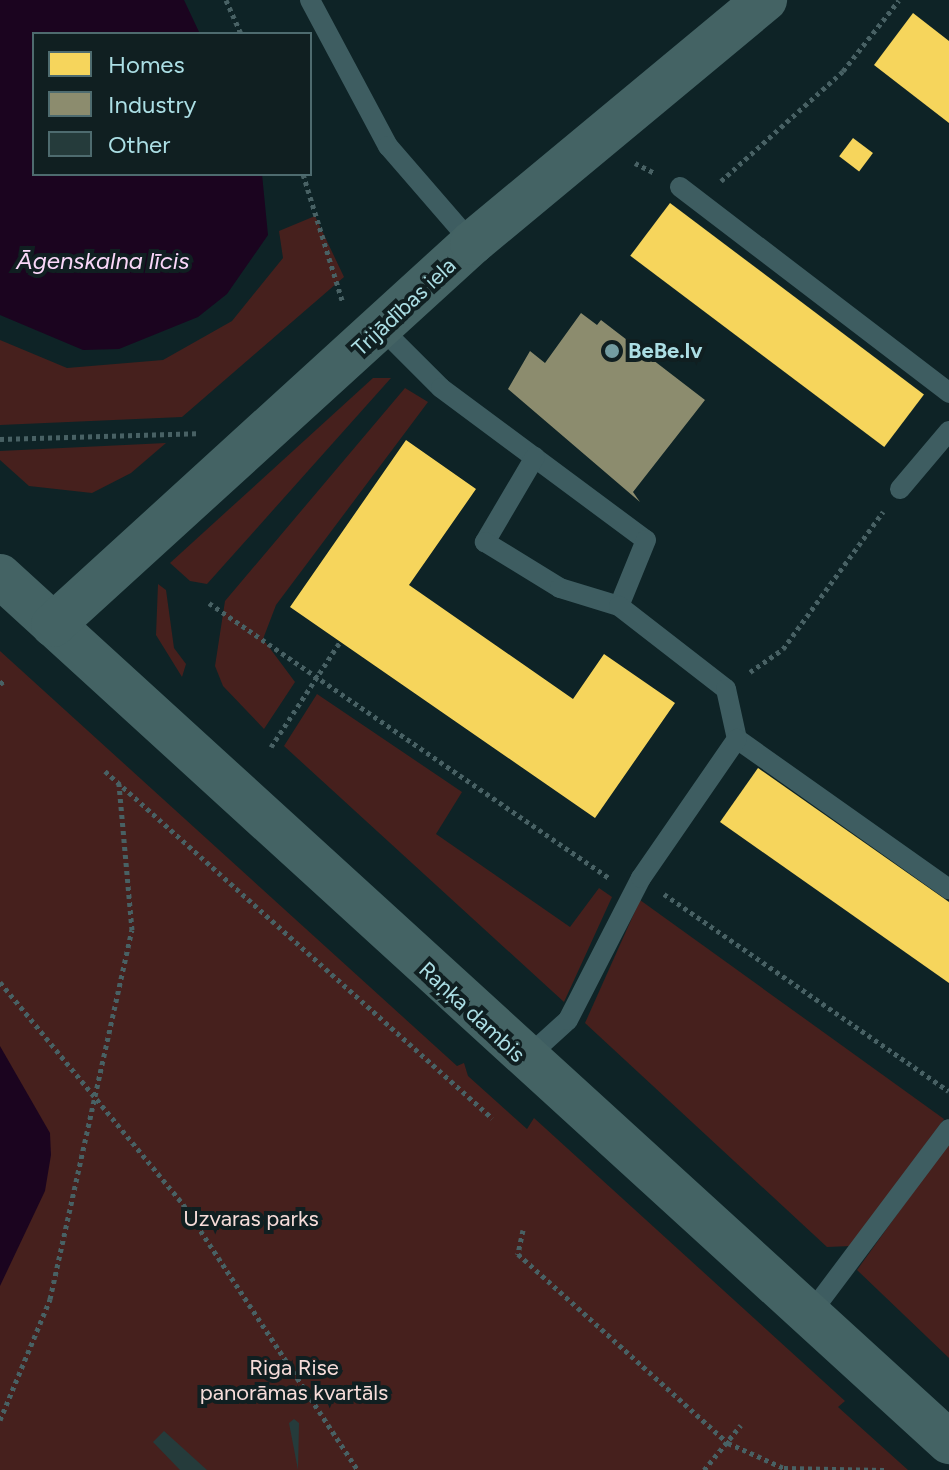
<!DOCTYPE html>
<html>
<head>
<meta charset="utf-8">
<style>
  body { margin:0 }
  #map { position:relative; width:949px; height:1470px; overflow:hidden; background:#0e2326; font-family:Figtree,sans-serif }
  div>[style] { position:absolute }
  .green>* { inset:0; background:#46201d }
  .water>* { inset:0; background:#1b041f }
  .homes>* { inset:0; background:#f6d55c; transform-origin:0 0 }
  .industry>* { inset:0; background:#8c8c6e }
  .building>* { inset:0; background:#253b3b }
  .path>* { height:5px; margin-top:-2.5px; transform-origin:0; background:repeating-linear-gradient(90deg,#486164 0 4px,transparent 0 8px) }
  .service>* { height:20px; margin:-10px; padding:0 10px; transform-origin:10px; border-radius:10px; background:#3e5d61 }
  .secondary>* { height:44px; margin:-22px; padding:0 22px; transform-origin:22px; border-radius:22px; background:#446364 }
  .dots>* { width:22px; height:22px; translate:-50% -50%; box-sizing:border-box; border:4px solid #101f21; border-radius:50% }
  span { translate:-50% -50%; white-space:nowrap; text-align:center; line-height:1.15; -webkit-text-stroke:8px #101f21; paint-order:stroke }
  .street-label { font-size:22px; color:#abdee4 }
  .poi-label { font-size:22px; color:#abdee4; font-weight:700 }
  .left { translate:0 -50%; text-align:left }
  .park-label { font-size:22px; color:#f6dcd9 }
  .water-label { font-size:24px; color:#fad7f9; font-style:italic }
  .legend { position:absolute; left:32px; top:32px; width:280px; height:144px; box-sizing:border-box; background:#101f21; border:2px solid #4e6b6f; margin:0; padding:10px 14px; list-style:none; font-size:24px; color:#abdee4 }
  .legend li { display:flex; align-items:center; gap:16px; height:40px }
  .legend b { width:40px; border:2px solid #4e6b6f }
</style>
</head>
<body>
<div id="map">
  <div class="green">
    <i style="clip-path:polygon(315px 216px,344px 277px,182px 417px,0 425px,0 340px,67px 368px,163px 360px,232px 321px,283px 258px,279px 231px)"></i>
    <i style="clip-path:polygon(373px 378px,391px 378px,207px 584px,190px 581px,170px 563px)"></i>
    <i style="clip-path:polygon(405px 388px,428px 402px,276px 605px,263px 639px,295px 682px,264px 729px,223px 686px,215px 666px,225px 601px)"></i>
    <i style="clip-path:polygon(166px 443px,131px 473px,92px 493px,29px 486px,0 460px,0 451px)"></i>
    <i style="clip-path:polygon(158px 584px,166px 590px,174px 648px,186px 664px,182px 677px,156px 635px)"></i>
    <i style="clip-path:polygon(0 651px,457px 1066px,464px 1063px,468px 1076px,527px 1129px,534px 1118px,845px 1401px,838px 1407px,908px 1470px,0 1470px)"></i>
    <i style="clip-path:polygon(317px 694px,462px 792px,436px 834px,570px 927px,599px 888px,612px 897px,564px 1002px,284px 746px)"></i>
    <i style="clip-path:polygon(640px 900px,944px 1119px,851px 1246px,827px 1247px,585px 1023px)"></i>
    <i style="clip-path:polygon(949px 1142px,949px 1358px,857px 1270px)"></i>
  </div>
  <div class="water">
    <i style="clip-path:polygon(0 0,184px 0,200px 34px,34px 34px,34px 174px,262px 174px,268px 235px,227px 294px,198px 317px,119px 349px,83px 350px,0 315px)"></i>
    <i style="clip-path:polygon(0 1046px,50px 1133px,51px 1155px,45px 1191px,0 1286px)"></i>
  </div>
  <div class="homes">
    <i style="clip-path:polygon(913px 13px,949px 41px,949px 123px,874px 65px)"></i>
    <i style="left:853px;top:138px;width:25px;height:23px;rotate:37deg"></i>
    <i style="left:670px;top:203px;width:318px;height:66px;rotate:37deg"></i>
    <i style="clip-path:polygon(406px 440px,476px 489px,409px 585px,573px 699px,604px 654px,675px 703px,595px 818px,290px 607px)"></i>
    <i style="clip-path:polygon(758px 768px,949px 902px,949px 983px,720px 822px)"></i>
  </div>
  <div class="industry">
    <i style="clip-path:polygon(581px 313px,597px 325px,601px 320px,705px 400px,633px 492px,640px 502px,508px 389px,530px 351px,545px 363px)"></i>
  </div>
  <div class="building">
    <i style="clip-path:polygon(294px 1419px,299px 1423px,298px 1470px,289px 1423px)"></i>
    <i style="clip-path:polygon(164px 1431px,207px 1470px,180px 1470px,153px 1442px)"></i>
  </div>
  <div class="path">
    <i style="left:226px;top:0;width:37px;rotate:66deg"></i>
    <i style="left:635px;top:163px;width:22px;rotate:27deg"></i>
    <i style="left:303px;top:174px;width:135px;rotate:72.8deg"></i>
    <i style="left:721px;top:181px;width:164px;rotate:-42deg"></i>
    <i style="left:843px;top:71px;width:90px;rotate:-51.7deg"></i>
    <i style="left:0;top:439px;width:197px;rotate:-1.7deg"></i>
    <i style="left:209px;top:603px;width:487px;rotate:34.5deg"></i>
    <i style="left:750px;top:672px;width:40px;rotate:-34.9deg"></i>
    <i style="left:783px;top:649px;width:170px;rotate:-53.9deg"></i>
    <i style="left:0;top:684px;width:5px;rotate:-37deg"></i>
    <i style="left:271px;top:747px;width:126px;rotate:-56.7deg"></i>
    <i style="left:105px;top:771px;width:520px;rotate:41.88deg"></i>
    <i style="left:664px;top:894px;width:346px;rotate:34.7deg"></i>
    <i style="left:0;top:982px;width:288px;rotate:50.5deg"></i>
    <i style="left:183px;top:1204px;width:318px;rotate:56.7deg"></i>
    <i style="left:523px;top:1230px;width:25px;rotate:102deg"></i>
    <i style="left:518px;top:1254px;width:283px;rotate:42deg"></i>
    <i style="left:728px;top:1443px;width:61px;rotate:24.1deg"></i>
    <i style="left:784px;top:1468px;width:100px;rotate:1.1deg"></i>
    <i style="left:0;top:1420px;width:131px;rotate:-67.5deg"></i>
    <i style="left:50px;top:1299px;width:378px;rotate:-77.5deg"></i>
    <i style="left:132px;top:930px;width:147px;rotate:-95.1deg"></i>
    <i style="left:704px;top:1470px;width:58px;rotate:-50.6deg"></i>
  </div>
  <div class="service">
    <i style="left:310px;top:0;width:166px;rotate:61.9deg"></i>
    <i style="left:388px;top:146px;width:128px;rotate:49.1deg"></i>
    <i style="left:680px;top:187px;width:339px;rotate:37.4deg"></i>
    <i style="left:382px;top:329px;width:83px;rotate:45deg"></i>
    <i style="left:441px;top:388px;width:255px;rotate:36.6deg"></i>
    <i style="left:646px;top:540px;width:71px;rotate:112.2deg"></i>
    <i style="left:535px;top:457px;width:99px;rotate:120.5deg"></i>
    <i style="left:485px;top:542px;width:88px;rotate:31.5deg"></i>
    <i style="left:560px;top:588px;width:62px;rotate:17deg"></i>
    <i style="left:619px;top:606px;width:135px;rotate:37.8deg"></i>
    <i style="left:726px;top:689px;width:51px;rotate:77.6deg"></i>
    <i style="left:737px;top:739px;width:260px;rotate:35.3deg"></i>
    <i style="left:900px;top:489px;width:76px;rotate:-49.8deg"></i>
    <i style="left:524px;top:1060px;width:59px;rotate:-42.3deg"></i>
    <i style="left:568px;top:1020px;width:160px;rotate:-62.8deg"></i>
    <i style="left:641px;top:878px;width:169px;rotate:-55.4deg"></i>
    <i style="left:810px;top:1314px;width:231px;rotate:-53.1deg"></i>
  </div>
  <div class="secondary">
    <i style="left:0;top:576px;width:1285px;rotate:42.38deg"></i>
    <i style="left:53px;top:625px;width:567px;rotate:-42.36deg"></i>
    <i style="left:472px;top:243px;width:381px;rotate:-39.7deg"></i>
  </div>
  <div class="dots">
    <i style="left:612px;top:351px;background:#749da2"></i>
  </div>
  <div class="street-label">
    <span style="left:404px;top:307px;rotate:-43deg">Trijādības iela</span>
    <span style="left:472px;top:1012px;rotate:43deg">Raņķa dambis</span>
  </div>
  <div class="poi-label">
    <span class="left" style="left:628px;top:351px">BeBe.lv</span>
  </div>
  <div class="park-label">
    <span style="left:251px;top:1219px">Uzvaras parks</span>
    <span style="left:294px;top:1380px">Riga Rise<br>panorāmas kvartāls</span>
  </div>
  <div class="water-label">
    <span style="left:103px;top:261px">Āgenskalna līcis</span>
  </div>
  <ul class="legend">
  <li><b style="height:22px;background:#f6d55c"></b>Homes</li>
  <li><b style="height:22px;background:#8c8c6e"></b>Industry</li>
  <li><b style="height:22px;background:#253b3b"></b>Other</li>
  </ul>
</div>
</body>
</html>
